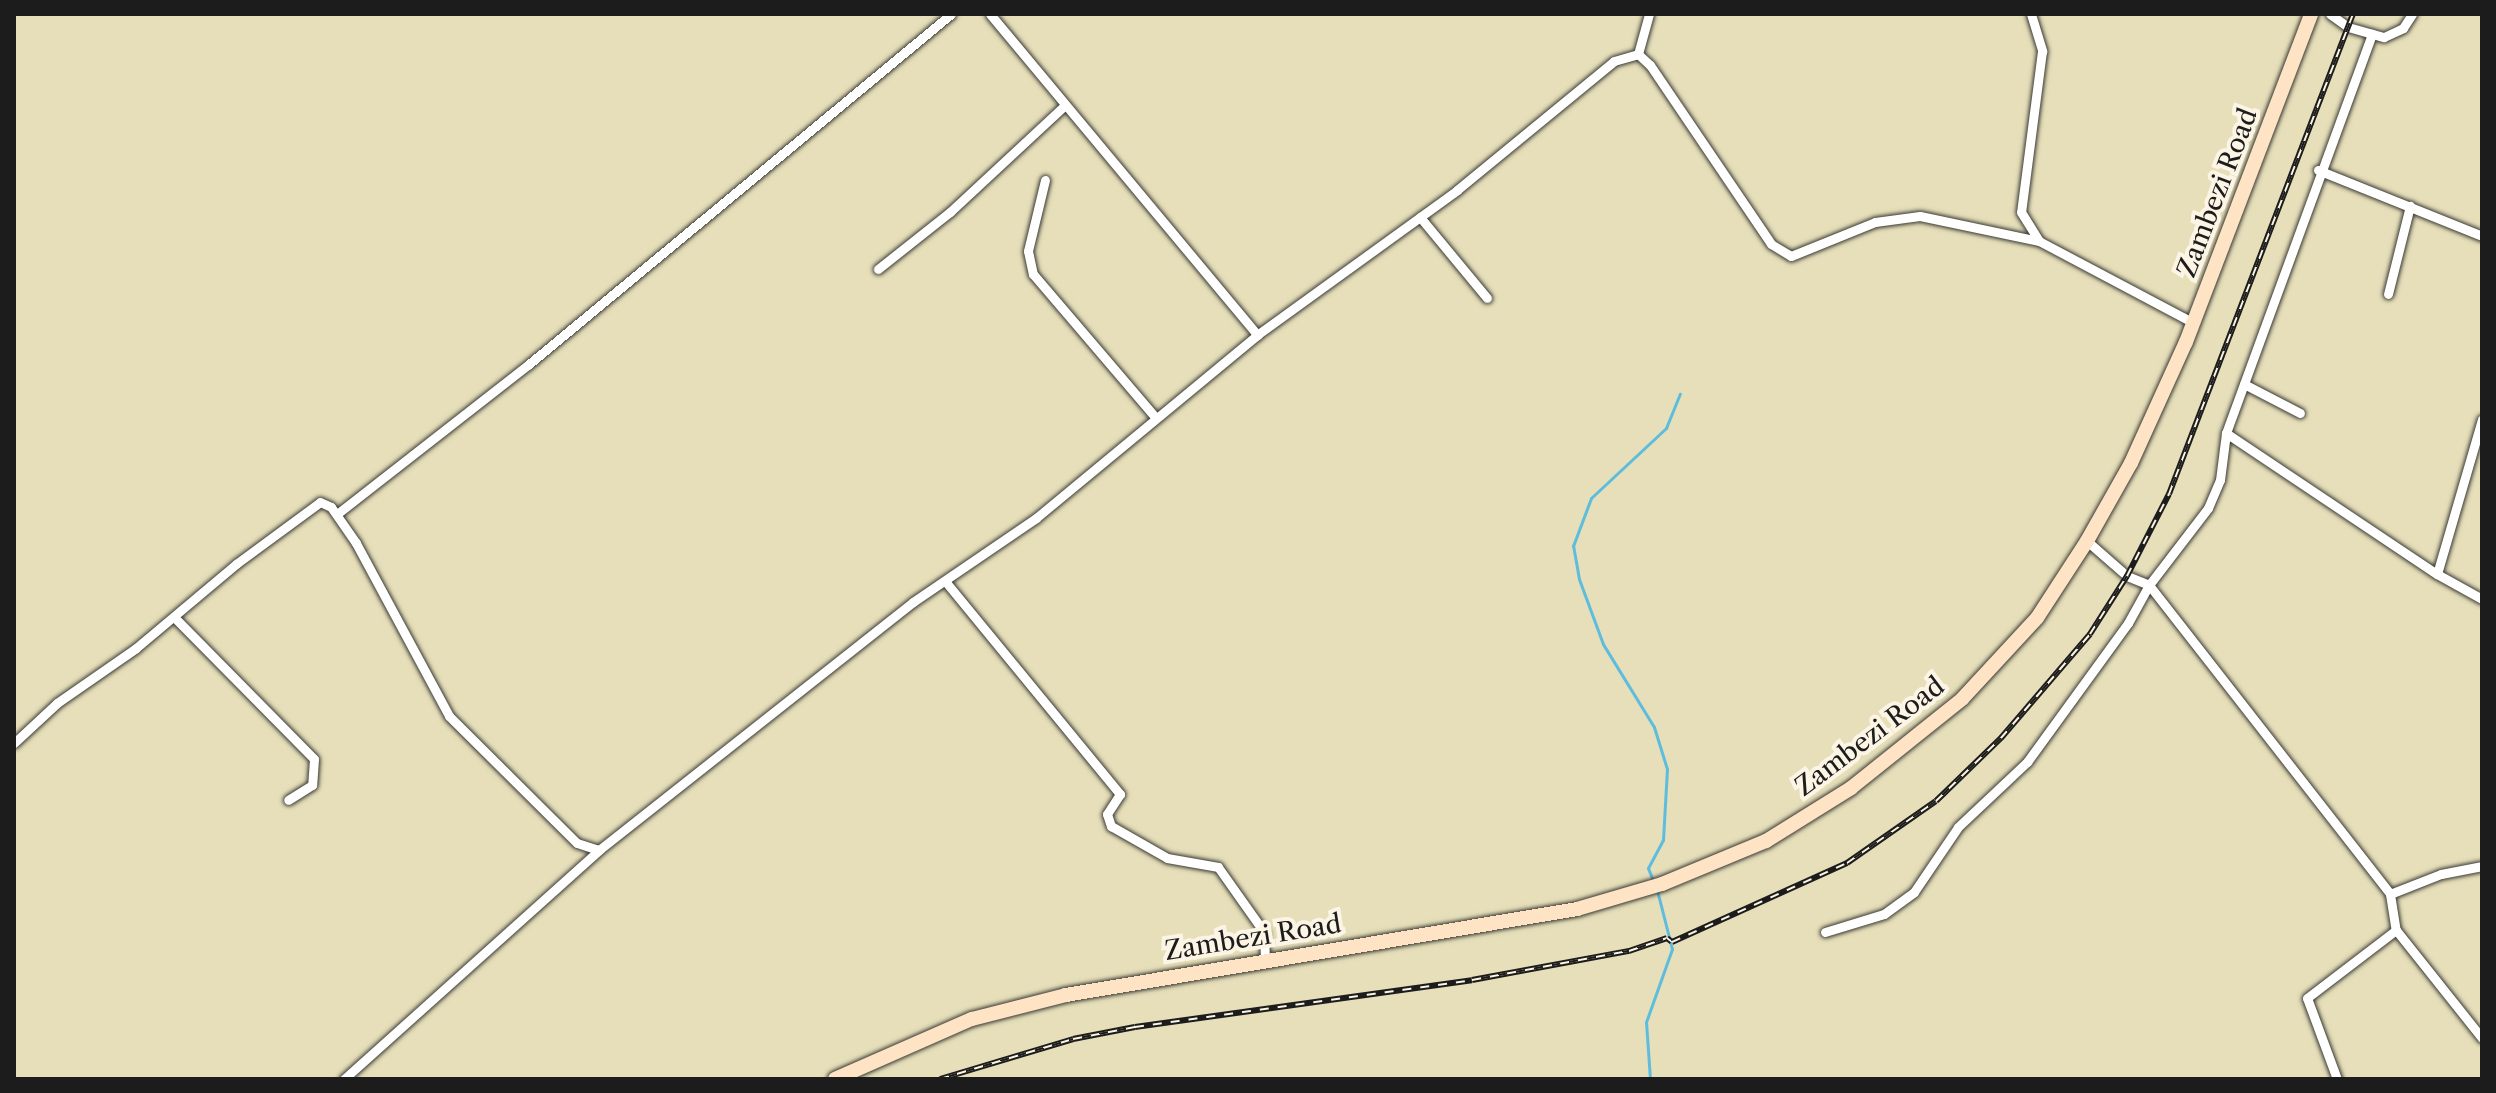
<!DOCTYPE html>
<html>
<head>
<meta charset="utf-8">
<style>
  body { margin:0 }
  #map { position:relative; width:2496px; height:1093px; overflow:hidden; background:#e6dfba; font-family:"Libre Caslon Text",serif }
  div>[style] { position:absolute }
  .stream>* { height:3px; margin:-1.5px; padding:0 1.5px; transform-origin:1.5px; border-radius:1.5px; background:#5ebddc }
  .roads { filter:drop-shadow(0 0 2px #3a3934) drop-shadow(0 0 2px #3a3934) }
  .street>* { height:9px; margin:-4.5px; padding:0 4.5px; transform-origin:4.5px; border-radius:4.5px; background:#fff }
  .secondary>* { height:14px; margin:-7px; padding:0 7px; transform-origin:7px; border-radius:7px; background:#fee4c5 }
  .rail>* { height:6px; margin-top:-3px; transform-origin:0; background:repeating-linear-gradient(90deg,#fcf5e5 0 9px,#1c1c1c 0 18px); box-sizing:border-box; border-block:2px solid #1c1c1c }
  span { translate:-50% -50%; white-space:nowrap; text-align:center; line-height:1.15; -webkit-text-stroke:8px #fcf5e5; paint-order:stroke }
  .street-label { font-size:26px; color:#1c1c1c }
  .frame { position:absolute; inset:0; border:16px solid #1c1c1c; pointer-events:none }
</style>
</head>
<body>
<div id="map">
  <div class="stream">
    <i style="left:1654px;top:883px;width:16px;rotate:-112deg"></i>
    <i style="left:1648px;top:868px;width:32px;rotate:-62deg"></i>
    <i style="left:1663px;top:840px;width:71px;rotate:-86.8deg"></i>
    <i style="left:1667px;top:769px;width:44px;rotate:-107.2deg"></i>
    <i style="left:1654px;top:727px;width:97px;rotate:-121.6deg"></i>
    <i style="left:1603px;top:644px;width:69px;rotate:-110.3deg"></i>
    <i style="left:1579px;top:579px;width:34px;rotate:-100deg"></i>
    <i style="left:1573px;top:546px;width:51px;rotate:-69.4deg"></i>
    <i style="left:1591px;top:498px;width:103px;rotate:-43deg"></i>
    <i style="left:1666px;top:428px;width:37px;rotate:-68deg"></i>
    <i style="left:1650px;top:1079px;width:57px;rotate:-94deg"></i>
    <i style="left:1646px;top:1022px;width:77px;rotate:-70.4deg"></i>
    <i style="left:1672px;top:949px;width:61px;rotate:-104.3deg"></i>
  </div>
  <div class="roads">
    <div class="street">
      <i style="left:990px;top:14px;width:418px;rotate:50.2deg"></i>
      <i style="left:2031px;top:14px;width:39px;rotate:73deg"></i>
      <i style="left:2042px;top:51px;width:162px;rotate:97.4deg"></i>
      <i style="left:2021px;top:212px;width:34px;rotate:58deg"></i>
      <i style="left:2330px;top:14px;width:22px;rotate:36deg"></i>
      <i style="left:2348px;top:27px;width:37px;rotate:16deg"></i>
      <i style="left:2384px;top:37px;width:21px;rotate:-25deg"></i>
      <i style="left:2403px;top:28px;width:17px;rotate:-57deg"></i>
      <i style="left:1638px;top:54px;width:41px;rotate:-74.6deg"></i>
      <i style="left:2318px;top:170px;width:177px;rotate:21.9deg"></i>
      <i style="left:1045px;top:180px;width:73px;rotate:103.5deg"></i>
      <i style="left:1028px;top:251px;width:24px;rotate:78deg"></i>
      <i style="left:1033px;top:274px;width:189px;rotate:49.5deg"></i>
      <i style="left:1420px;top:217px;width:105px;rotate:50.4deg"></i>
      <i style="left:878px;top:269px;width:92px;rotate:-38.4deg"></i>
      <i style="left:950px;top:212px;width:157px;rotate:-42.9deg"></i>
      <i style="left:2388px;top:294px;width:91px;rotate:-76deg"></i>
      <i style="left:2244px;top:384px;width:63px;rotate:27.4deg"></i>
      <i style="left:2226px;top:433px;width:254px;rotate:33.8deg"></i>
      <i style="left:2437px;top:574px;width:161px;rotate:-73.8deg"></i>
      <i style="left:337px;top:514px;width:244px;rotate:-38deg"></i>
      <i style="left:529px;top:364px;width:548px;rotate:-39.67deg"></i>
      <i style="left:2087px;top:541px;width:53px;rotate:41.2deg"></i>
      <i style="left:2127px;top:576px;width:24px;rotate:22deg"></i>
      <i style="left:2149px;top:585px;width:392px;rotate:52deg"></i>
      <i style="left:2390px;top:894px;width:36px;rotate:81deg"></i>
      <i style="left:2396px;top:930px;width:138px;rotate:51.5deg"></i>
      <i style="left:2437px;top:574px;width:51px;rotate:29.1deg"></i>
      <i style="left:945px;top:581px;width:276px;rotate:50.6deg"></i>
      <i style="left:1120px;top:794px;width:24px;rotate:123deg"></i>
      <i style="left:1107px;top:814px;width:13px;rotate:72deg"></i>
      <i style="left:1111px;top:826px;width:64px;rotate:29.7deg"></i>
      <i style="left:1167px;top:858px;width:52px;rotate:10deg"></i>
      <i style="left:1218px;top:867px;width:80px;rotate:54.7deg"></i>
      <i style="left:1264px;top:932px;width:28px;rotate:88deg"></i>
      <i style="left:174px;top:617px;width:199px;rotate:45.4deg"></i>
      <i style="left:314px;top:759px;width:26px;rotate:94deg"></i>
      <i style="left:312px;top:785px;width:28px;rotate:148deg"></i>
      <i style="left:14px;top:743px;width:59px;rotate:-42.9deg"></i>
      <i style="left:57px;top:703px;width:96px;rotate:-34.8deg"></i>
      <i style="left:136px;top:648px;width:131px;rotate:-40deg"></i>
      <i style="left:236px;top:564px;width:104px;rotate:-36.4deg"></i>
      <i style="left:320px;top:502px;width:12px;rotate:24deg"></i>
      <i style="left:331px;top:507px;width:44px;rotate:55.2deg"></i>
      <i style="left:356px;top:543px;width:196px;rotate:61.7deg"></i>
      <i style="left:449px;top:716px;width:180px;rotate:44.8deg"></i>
      <i style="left:577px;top:843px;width:23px;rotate:18deg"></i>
      <i style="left:2390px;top:894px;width:55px;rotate:-21.4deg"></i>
      <i style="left:2441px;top:874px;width:42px;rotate:-11deg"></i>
      <i style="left:1825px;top:932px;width:62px;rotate:-17deg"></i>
      <i style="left:1884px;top:914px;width:37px;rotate:-36deg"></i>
      <i style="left:1914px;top:892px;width:78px;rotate:-55.9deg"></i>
      <i style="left:1958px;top:827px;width:95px;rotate:-43.3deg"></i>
      <i style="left:2027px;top:762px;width:172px;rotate:-54deg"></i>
      <i style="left:2128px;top:623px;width:43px;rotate:-61.1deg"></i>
      <i style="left:2149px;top:585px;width:97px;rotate:-52.5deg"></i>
      <i style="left:2208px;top:508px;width:30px;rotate:-67deg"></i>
      <i style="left:2220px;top:480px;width:47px;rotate:-82.7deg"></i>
      <i style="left:2226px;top:433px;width:425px;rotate:-69.9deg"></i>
      <i style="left:344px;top:1079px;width:343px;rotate:-41.9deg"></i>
      <i style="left:599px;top:850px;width:400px;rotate:-38.3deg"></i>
      <i style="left:913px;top:602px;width:149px;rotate:-34.3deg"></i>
      <i style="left:1036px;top:518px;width:287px;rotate:-39.6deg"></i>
      <i style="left:1257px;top:335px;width:247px;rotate:-35.9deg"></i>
      <i style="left:1457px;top:190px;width:203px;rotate:-39.4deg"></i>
      <i style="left:1614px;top:61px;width:25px;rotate:-16deg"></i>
      <i style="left:1638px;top:54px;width:16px;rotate:43deg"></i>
      <i style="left:1650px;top:65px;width:216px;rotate:55.9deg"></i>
      <i style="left:1771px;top:244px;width:23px;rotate:31deg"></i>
      <i style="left:1791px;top:256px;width:91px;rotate:-22deg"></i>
      <i style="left:1875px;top:222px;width:45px;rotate:-7.6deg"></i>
      <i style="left:1920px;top:216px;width:122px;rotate:11.9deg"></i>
      <i style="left:2039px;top:241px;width:175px;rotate:27.9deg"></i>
      <i style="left:2337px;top:1079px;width:86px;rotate:-110.3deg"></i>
      <i style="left:2307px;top:998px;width:112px;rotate:-37.4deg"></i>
    </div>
    <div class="secondary">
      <i style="left:835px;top:1079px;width:150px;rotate:-23.7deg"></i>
      <i style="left:972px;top:1019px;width:97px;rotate:-14.3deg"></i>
      <i style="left:1066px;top:995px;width:518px;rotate:-9.55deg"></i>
      <i style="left:1577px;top:909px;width:89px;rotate:-16.4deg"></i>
      <i style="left:1662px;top:884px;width:113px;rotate:-22.5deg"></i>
      <i style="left:1766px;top:841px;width:100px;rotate:-31.9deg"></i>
      <i style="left:1851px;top:788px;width:142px;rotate:-38.7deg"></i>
      <i style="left:1962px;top:699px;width:110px;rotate:-47.2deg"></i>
      <i style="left:2037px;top:618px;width:92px;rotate:-57deg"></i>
      <i style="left:2087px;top:541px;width:90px;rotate:-60.6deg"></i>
      <i style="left:2131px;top:463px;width:133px;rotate:-65.6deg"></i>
      <i style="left:2186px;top:342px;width:351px;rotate:-69.1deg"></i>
    </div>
  </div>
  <div class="rail">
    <i style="left:940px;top:1079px;width:139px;rotate:-16.7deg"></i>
    <i style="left:1073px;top:1039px;width:63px;rotate:-11deg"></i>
    <i style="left:1135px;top:1027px;width:340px;rotate:-7.9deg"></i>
    <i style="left:1472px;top:980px;width:160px;rotate:-10.5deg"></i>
    <i style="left:1629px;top:951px;width:40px;rotate:-18.9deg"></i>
    <i style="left:1667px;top:938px;width:6px;rotate:39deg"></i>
    <i style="left:1672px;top:942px;width:192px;rotate:-24.3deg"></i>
    <i style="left:1847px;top:863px;width:108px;rotate:-34.9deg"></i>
    <i style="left:1936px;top:801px;width:91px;rotate:-44.1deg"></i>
    <i style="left:2001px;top:738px;width:137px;rotate:-49.4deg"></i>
    <i style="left:2090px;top:634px;width:69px;rotate:-57.5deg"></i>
    <i style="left:2127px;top:576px;width:92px;rotate:-62.9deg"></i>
    <i style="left:2169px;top:494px;width:514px;rotate:-69.03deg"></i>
  </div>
  <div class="street-label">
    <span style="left:2218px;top:193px;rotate:-69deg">Zambezi Road</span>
    <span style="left:1870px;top:737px;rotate:-37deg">Zambezi Road</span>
    <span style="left:1253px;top:938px;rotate:-9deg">Zambezi Road</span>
  </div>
  <div class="frame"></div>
</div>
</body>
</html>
